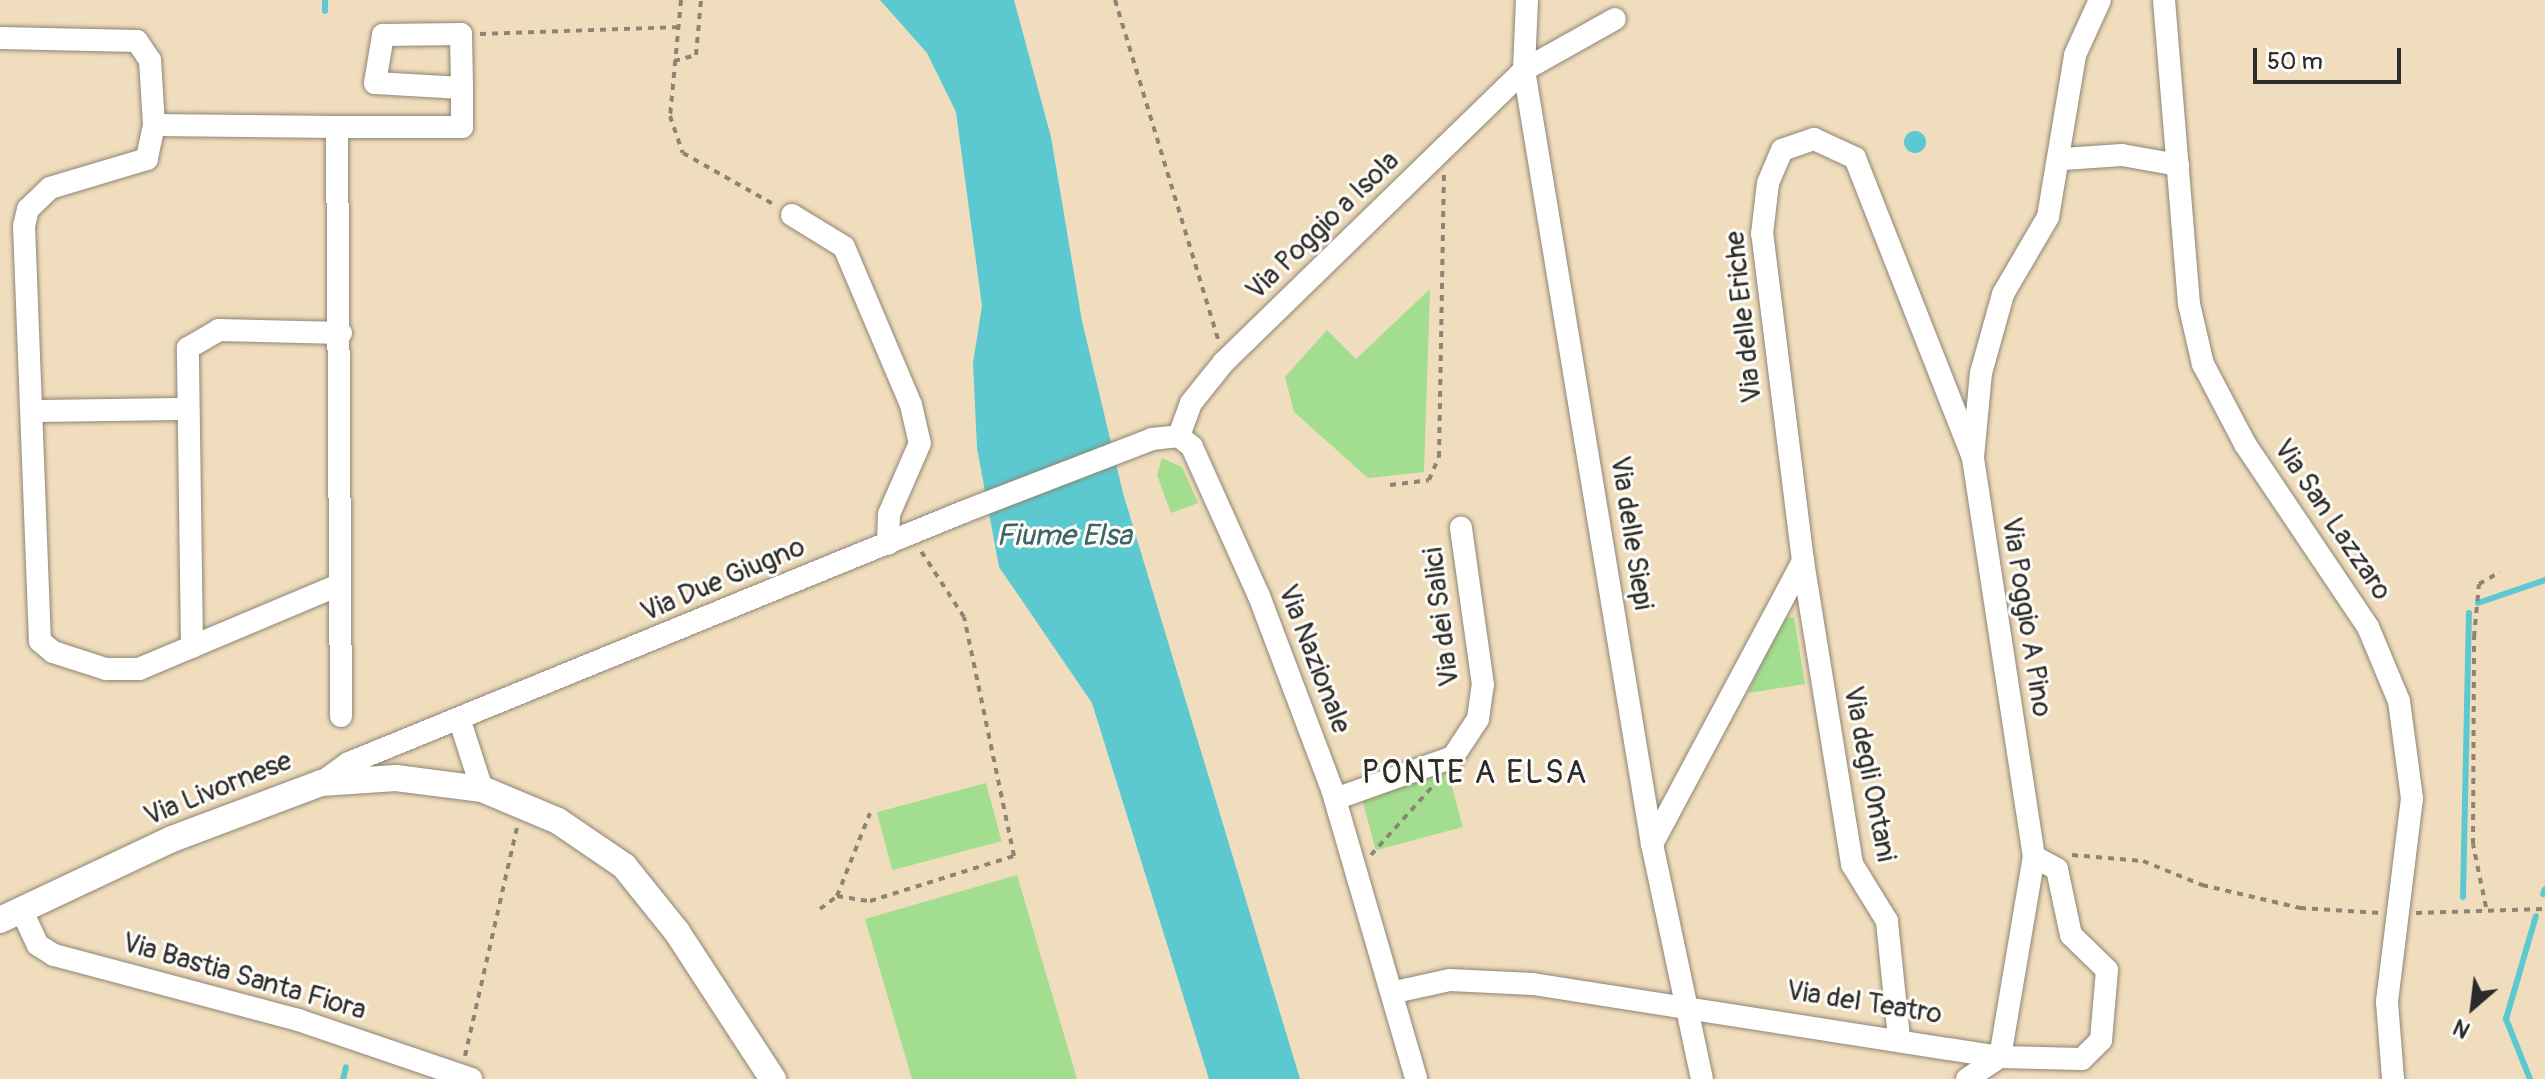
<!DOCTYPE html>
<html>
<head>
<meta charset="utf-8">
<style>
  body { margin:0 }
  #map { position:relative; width:2545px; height:1079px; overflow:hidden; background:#f0ddbd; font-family:Pangolin,sans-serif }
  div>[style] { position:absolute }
  .green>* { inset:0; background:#a3dd8f; transform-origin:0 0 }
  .water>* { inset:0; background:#5cc9d0 }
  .round { border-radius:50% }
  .stream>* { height:6px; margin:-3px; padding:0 3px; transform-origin:3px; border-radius:3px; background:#5cc9d0 }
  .path>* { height:4px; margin-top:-2px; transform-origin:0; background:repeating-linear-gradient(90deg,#8e8474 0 6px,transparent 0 12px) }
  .roads { filter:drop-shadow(0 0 2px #8e8474) drop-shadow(0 0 2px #8e8474) }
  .minor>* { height:22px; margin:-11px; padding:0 11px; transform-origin:11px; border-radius:11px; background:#fff }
  .major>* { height:26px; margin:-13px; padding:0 13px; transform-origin:13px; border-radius:13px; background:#fff }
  span { translate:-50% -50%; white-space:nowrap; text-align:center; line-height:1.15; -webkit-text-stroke:6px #fdfcf7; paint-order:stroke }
  .street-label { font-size:28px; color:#2b2b2b }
  .water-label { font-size:30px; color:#3c6265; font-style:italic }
  .quarter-label { font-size:32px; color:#2b2b2b; letter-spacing:2px }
  .north { position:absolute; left:2433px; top:967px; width:80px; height:80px; -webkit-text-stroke:6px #fdfcf7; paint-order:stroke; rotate:208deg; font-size:22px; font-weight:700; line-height:32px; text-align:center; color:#2b2b2b }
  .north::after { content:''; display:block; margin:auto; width:28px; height:36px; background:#2b2b2b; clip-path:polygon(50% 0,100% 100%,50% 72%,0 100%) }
  .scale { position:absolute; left:2253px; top:48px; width:148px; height:36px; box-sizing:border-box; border:4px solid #2b2b2b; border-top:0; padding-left:10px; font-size:24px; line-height:28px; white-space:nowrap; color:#2b2b2b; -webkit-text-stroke:6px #fdfcf7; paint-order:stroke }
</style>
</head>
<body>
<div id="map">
  <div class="green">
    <i style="clip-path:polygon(1430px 289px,1424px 472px,1368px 478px,1294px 412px,1285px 377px,1327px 330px,1356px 359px)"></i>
    <i style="clip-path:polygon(1162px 458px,1182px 467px,1198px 503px,1171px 513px,1157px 475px)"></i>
    <i style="clip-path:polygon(1794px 617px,1805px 684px,1748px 693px,1781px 619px)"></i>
    <i style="left:1448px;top:772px;width:57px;height:90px;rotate:75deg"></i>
    <i style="left:986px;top:783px;width:60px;height:113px;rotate:75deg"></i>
    <i style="clip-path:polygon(1017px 875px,1077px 1079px,912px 1079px,865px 919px)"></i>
  </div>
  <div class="water">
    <i style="clip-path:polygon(880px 0,1014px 0,1051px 137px,1082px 321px,1123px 493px,1300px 1079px,1209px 1079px,1092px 703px,999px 567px,977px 448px,973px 363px,982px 306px,956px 112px,927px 53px)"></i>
    <i class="round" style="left:1904px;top:131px;width:22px;height:22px"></i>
  </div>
  <div class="stream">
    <i style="left:325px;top:0;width:11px;rotate:90deg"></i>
    <i style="left:2478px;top:603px;width:71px;rotate:-18.9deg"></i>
    <i style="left:2543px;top:894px;width:5px;rotate:-68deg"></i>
    <i style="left:2463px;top:897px;width:284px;rotate:-88.8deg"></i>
    <i style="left:343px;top:1079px;width:12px;rotate:-76deg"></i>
    <i style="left:2530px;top:1079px;width:65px;rotate:-111.8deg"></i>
    <i style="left:2506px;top:1019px;width:107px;rotate:-73.8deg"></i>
  </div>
  <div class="path">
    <i style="left:681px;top:0;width:117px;rotate:95.4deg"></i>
    <i style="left:670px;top:116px;width:39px;rotate:71deg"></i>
    <i style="left:683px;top:153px;width:106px;rotate:29.5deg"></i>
    <i style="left:1115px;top:0;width:357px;rotate:73.1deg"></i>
    <i style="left:480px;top:34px;width:197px;rotate:-2deg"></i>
    <i style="left:674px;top:61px;width:23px;rotate:-15deg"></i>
    <i style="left:696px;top:55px;width:55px;rotate:-84.8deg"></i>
    <i style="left:1390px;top:485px;width:39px;rotate:-7deg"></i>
    <i style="left:1429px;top:480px;width:25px;rotate:-67deg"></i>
    <i style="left:1439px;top:457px;width:282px;rotate:-89deg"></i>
    <i style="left:1371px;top:855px;width:91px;rotate:-48.1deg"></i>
    <i style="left:2072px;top:855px;width:71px;rotate:4.8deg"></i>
    <i style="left:2143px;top:861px;width:64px;rotate:22.1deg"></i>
    <i style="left:2202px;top:885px;width:101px;rotate:13.2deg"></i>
    <i style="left:2300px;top:908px;width:80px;rotate:3.6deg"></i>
    <i style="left:837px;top:896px;width:33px;rotate:9deg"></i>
    <i style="left:870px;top:901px;width:151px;rotate:-17.4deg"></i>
    <i style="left:1014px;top:856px;width:244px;rotate:-101.8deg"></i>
    <i style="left:964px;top:617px;width:79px;rotate:-123.1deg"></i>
    <i style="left:2486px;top:907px;width:64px;rotate:-101.7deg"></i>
    <i style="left:2473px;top:844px;width:207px;rotate:-89.7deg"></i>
    <i style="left:2474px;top:637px;width:53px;rotate:-84.6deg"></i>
    <i style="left:2479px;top:584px;width:24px;rotate:-30deg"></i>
    <i style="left:820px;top:909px;width:21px;rotate:-37deg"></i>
    <i style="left:837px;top:896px;width:89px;rotate:-68.3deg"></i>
    <i style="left:2416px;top:913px;width:129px;rotate:-1.8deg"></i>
    <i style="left:465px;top:1056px;width:235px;rotate:-77.2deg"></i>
  </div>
  <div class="roads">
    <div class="minor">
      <i style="left:1527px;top:0;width:70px;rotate:92.5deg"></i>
      <i style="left:1524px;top:70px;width:785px;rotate:80.61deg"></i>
      <i style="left:1652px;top:844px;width:240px;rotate:78deg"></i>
      <i style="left:2164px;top:0;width:305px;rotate:85.3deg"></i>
      <i style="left:2189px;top:304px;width:62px;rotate:76.9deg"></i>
      <i style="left:2203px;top:364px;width:90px;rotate:62.3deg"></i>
      <i style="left:2245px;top:444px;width:220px;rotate:56.1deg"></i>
      <i style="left:2368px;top:627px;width:80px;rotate:67.3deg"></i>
      <i style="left:2399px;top:701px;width:98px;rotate:82.4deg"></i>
      <i style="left:2412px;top:798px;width:206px;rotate:97deg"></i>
      <i style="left:2387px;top:1002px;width:77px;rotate:85.5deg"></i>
      <i style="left:461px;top:34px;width:54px;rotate:88.9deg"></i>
      <i style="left:462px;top:88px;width:87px;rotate:-176.7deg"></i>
      <i style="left:375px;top:83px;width:49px;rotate:-80.5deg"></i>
      <i style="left:383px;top:35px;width:78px;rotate:-0.7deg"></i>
      <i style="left:0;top:38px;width:137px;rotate:1.3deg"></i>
      <i style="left:137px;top:41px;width:23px;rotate:56deg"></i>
      <i style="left:150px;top:60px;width:65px;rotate:86.5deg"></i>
      <i style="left:154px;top:125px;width:183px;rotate:0.6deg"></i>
      <i style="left:154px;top:125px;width:35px;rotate:102deg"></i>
      <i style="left:147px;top:159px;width:101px;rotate:163.4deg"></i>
      <i style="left:50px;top:188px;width:30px;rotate:136deg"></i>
      <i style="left:28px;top:209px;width:17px;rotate:103deg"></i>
      <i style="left:24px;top:226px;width:415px;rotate:87.8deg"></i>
      <i style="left:40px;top:641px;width:17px;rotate:40deg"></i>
      <i style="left:53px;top:652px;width:56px;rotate:17.8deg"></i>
      <i style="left:106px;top:669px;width:33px"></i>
      <i style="left:139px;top:669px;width:217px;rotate:-22.8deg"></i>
      <i style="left:2063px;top:159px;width:59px;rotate:-3.9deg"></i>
      <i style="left:2122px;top:155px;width:57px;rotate:10.1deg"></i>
      <i style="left:792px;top:215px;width:61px;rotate:31.6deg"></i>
      <i style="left:844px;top:247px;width:172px;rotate:67deg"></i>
      <i style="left:911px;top:405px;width:39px;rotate:77deg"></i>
      <i style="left:920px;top:443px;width:77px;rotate:113.6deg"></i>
      <i style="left:889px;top:514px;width:30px;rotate:92deg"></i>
      <i style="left:34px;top:411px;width:152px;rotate:-0.8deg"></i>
      <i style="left:1179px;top:436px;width:35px;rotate:-70deg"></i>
      <i style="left:1191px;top:403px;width:53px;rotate:-51.2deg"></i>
      <i style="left:1224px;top:362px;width:419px;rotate:-44.2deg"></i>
      <i style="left:1524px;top:70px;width:104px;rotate:-29.3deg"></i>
      <i style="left:192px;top:647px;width:299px;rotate:-90.8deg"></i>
      <i style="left:188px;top:348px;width:36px;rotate:-30deg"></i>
      <i style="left:219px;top:330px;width:122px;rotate:1.4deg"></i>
      <i style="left:341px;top:716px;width:589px;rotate:-90.39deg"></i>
      <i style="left:337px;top:127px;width:125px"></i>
      <i style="left:462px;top:127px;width:39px;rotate:-90deg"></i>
      <i style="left:460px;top:721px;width:71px;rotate:72.1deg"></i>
      <i style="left:321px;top:783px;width:34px;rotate:-36deg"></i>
      <i style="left:349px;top:763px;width:663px;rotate:-22.23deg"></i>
      <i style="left:963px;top:512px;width:203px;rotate:-21.1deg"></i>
      <i style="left:1152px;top:439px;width:27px;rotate:-6deg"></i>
      <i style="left:1179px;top:436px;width:17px;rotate:40deg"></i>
      <i style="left:1192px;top:447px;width:163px;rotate:65.8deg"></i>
      <i style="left:1259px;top:596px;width:206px;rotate:69.3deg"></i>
      <i style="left:1332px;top:789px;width:302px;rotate:73.8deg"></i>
      <i style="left:1335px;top:799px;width:125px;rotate:-19.6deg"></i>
      <i style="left:1453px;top:757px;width:45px;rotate:-56.7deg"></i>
      <i style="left:1478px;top:719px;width:34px;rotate:-82deg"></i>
      <i style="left:1483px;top:685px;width:159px;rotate:-98deg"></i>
      <i style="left:1652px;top:844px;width:321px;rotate:-61.9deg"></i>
      <i style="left:21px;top:909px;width:40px;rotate:65deg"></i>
      <i style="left:38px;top:945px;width:19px;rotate:32deg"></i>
      <i style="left:54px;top:955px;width:253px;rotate:14.9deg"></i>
      <i style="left:298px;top:1020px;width:183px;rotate:18.8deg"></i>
      <i style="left:1395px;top:992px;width:56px;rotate:-12.3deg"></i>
      <i style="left:1450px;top:980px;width:83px;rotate:2.8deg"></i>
      <i style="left:1533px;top:984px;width:473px;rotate:8.9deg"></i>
      <i style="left:2000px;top:1057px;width:82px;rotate:1.4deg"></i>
      <i style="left:2082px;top:1059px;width:27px;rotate:-45deg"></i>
      <i style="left:2101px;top:1040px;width:70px;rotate:-85.1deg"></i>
      <i style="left:2107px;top:970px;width:50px;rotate:-135.8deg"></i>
      <i style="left:2071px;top:935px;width:67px;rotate:-102deg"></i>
      <i style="left:2057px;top:869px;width:26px;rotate:-152deg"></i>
      <i style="left:1899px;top:1038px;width:118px;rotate:-95.9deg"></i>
      <i style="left:1887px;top:921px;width:67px;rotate:-121.6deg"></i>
      <i style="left:1852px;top:864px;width:307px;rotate:-99.2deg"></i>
      <i style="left:1803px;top:561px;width:330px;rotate:-97.1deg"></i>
      <i style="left:1762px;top:234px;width:51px;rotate:-83.3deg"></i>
      <i style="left:1768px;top:183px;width:36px;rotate:-67deg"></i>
      <i style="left:1782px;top:150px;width:34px;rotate:-19deg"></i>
      <i style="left:1814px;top:139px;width:45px;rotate:24.9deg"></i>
      <i style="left:1855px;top:158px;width:321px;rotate:68.5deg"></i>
      <i style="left:1967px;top:1079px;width:40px;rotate:-34deg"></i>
      <i style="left:2000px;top:1057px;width:203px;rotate:-80.4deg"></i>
      <i style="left:2034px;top:857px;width:405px;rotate:-98.7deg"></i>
      <i style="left:1973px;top:457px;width:84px;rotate:-84.6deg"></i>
      <i style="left:1981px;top:373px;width:82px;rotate:-74.4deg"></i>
      <i style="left:2003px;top:294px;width:89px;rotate:-59.7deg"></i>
      <i style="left:2048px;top:217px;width:164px;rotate:-80.5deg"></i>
      <i style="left:2075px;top:55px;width:60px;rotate:-65.6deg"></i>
    </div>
    <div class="major">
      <i style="left:0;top:920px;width:190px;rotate:-25.2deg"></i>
      <i style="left:172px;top:839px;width:159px;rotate:-20.6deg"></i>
      <i style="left:321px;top:783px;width:75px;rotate:-3.8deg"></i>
      <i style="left:396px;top:778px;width:87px;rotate:7.3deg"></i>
      <i style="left:482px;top:789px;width:82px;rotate:22.8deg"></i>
      <i style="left:558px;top:821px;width:80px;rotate:34.3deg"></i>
      <i style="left:624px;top:866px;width:85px;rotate:51.2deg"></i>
      <i style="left:677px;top:932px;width:176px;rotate:56.9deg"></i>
    </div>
  </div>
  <div class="street-label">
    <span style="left:1323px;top:226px;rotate:-44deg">Via Poggio a Isola</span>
    <span style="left:1744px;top:317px;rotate:-96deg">Via delle Eriche</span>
    <span style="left:2332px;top:520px;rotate:56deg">Via San Lazzaro</span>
    <span style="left:1631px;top:533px;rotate:81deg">Via delle Siepi</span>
    <span style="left:723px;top:580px;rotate:-23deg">Via Due Giugno</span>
    <span style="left:1442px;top:617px;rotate:-97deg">Via dei Salici</span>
    <span style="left:2026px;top:617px;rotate:81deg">Via Poggio A Pino</span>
    <span style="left:1314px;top:659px;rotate:69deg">Via Nazionale</span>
    <span style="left:1869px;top:774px;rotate:79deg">Via degli Ontani</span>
    <span style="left:218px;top:789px;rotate:-22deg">Via Livornese</span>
    <span style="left:244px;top:977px;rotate:16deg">Via Bastia Santa Fiora</span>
    <span style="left:1864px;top:1003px;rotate:9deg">Via del Teatro</span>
  </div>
  <div class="water-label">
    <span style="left:1064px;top:536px">Fiume Elsa</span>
  </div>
  <div class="quarter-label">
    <span style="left:1475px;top:773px">PONTE A ELSA</span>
  </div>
  <div class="north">N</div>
  <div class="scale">50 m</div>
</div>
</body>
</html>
